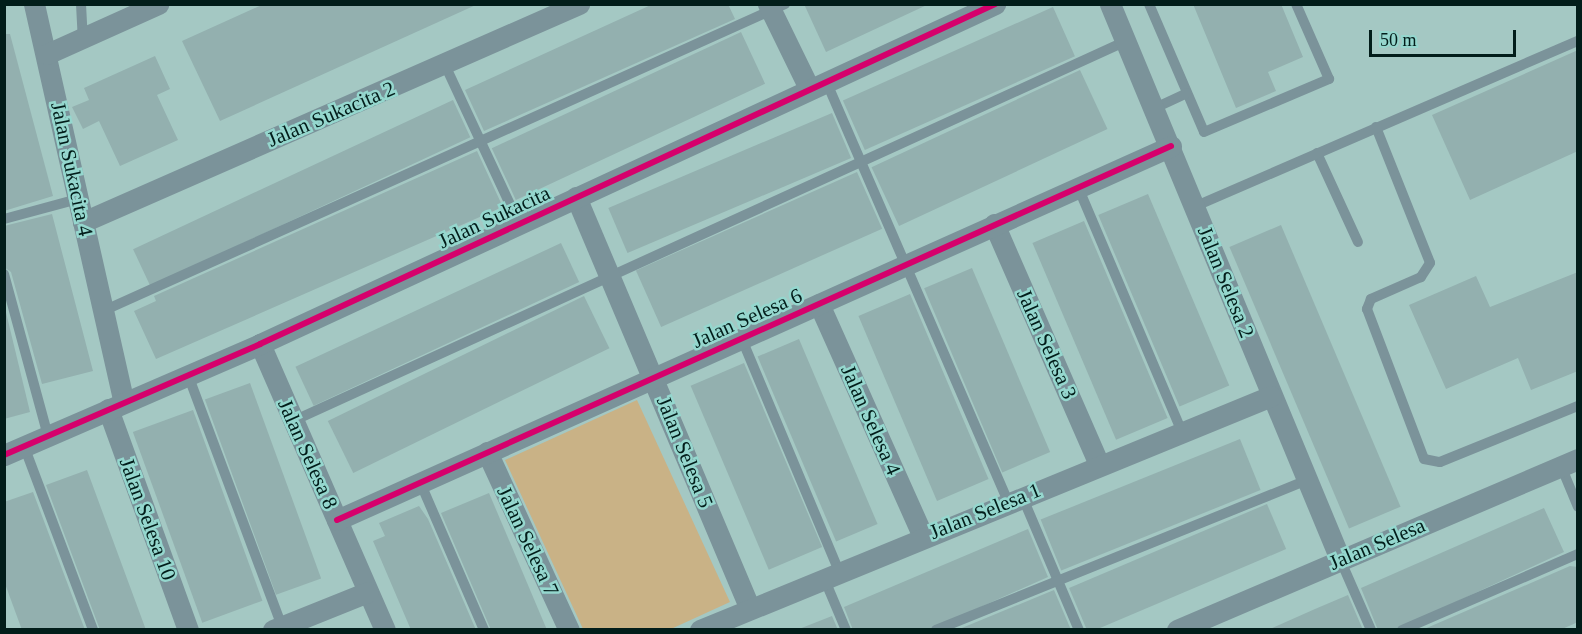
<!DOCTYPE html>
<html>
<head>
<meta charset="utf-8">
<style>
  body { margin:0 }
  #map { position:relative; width:1582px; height:634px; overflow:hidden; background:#a4c8c3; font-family:"Times New Roman",serif }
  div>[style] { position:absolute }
  .green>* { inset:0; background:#c9b286 }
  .building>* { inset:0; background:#93b0af; transform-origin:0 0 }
  .service>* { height:10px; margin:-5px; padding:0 5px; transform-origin:5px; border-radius:5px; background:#7b939a }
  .minor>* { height:21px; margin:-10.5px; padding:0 10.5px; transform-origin:10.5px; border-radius:10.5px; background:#7b939a }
  .cycleway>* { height:6px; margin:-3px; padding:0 3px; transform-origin:3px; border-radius:3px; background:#d6006c }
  span { translate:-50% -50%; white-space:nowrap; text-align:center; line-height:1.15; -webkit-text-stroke:5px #95d7ce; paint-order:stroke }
  .street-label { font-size:21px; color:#021d1a }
  .frame { position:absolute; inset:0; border:6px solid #021d1a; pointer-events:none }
  .scale { position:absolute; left:1369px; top:30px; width:147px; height:27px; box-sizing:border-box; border:3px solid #021d1a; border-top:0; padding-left:8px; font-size:18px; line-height:21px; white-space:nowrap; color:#021d1a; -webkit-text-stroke:4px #95d7ce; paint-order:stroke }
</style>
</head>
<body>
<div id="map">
  <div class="green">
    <i style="clip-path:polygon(637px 400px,730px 602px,671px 629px,583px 629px,505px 460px)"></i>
  </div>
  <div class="building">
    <i style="clip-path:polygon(264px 4px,478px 4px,220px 121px,182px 41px)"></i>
    <i style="clip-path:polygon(653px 4px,728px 4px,735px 19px,484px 131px,465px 90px)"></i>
    <i style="clip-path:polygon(804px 4px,929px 4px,826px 52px)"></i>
    <i style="clip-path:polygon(1193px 4px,1281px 4px,1303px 57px,1268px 72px,1276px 91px,1236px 108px)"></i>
    <i style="left:1053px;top:7px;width:54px;height:230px;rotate:66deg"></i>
    <i style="left:741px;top:32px;width:57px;height:275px;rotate:65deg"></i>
    <i style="clip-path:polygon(4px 34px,10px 34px,53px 196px,4px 211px)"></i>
    <i style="clip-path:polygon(1578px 50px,1578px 151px,1470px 200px,1432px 115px)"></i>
    <i style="clip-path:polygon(155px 56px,170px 89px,157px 95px,178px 140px,120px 166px,99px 121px,83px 129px,72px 107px,89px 100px,84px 88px)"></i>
    <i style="left:1080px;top:70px;width:65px;height:230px;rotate:65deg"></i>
    <i style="left:453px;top:100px;width:41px;height:353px;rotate:65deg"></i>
    <i style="left:832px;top:113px;width:49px;height:243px;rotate:67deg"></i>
    <i style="clip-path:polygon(477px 151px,501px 203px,498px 209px,156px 359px,134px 311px,156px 301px,154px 296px)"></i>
    <i style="left:857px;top:172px;width:62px;height:242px;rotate:66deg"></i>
    <i style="left:1148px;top:194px;width:208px;height:54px;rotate:67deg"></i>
    <i style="clip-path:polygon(52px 214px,93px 371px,42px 384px,11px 272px,4px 267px,4px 226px)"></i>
    <i style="left:1084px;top:221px;width:214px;height:56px;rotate:67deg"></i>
    <i style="left:1281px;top:225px;width:306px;height:56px;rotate:67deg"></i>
    <i style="left:561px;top:243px;width:43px;height:293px;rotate:65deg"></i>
    <i style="left:972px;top:268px;width:200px;height:52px;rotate:67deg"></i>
    <i style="clip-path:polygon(1578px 272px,1578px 371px,1531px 390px,1518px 358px,1446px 389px,1409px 305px,1476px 276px,1490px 307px)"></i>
    <i style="left:910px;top:294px;width:201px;height:56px;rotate:67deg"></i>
    <i style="left:584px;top:296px;width:58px;height:285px;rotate:64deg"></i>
    <i style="clip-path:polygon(4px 304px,30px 412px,4px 419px)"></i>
    <i style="left:799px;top:339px;width:201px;height:45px;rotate:67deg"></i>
    <i style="left:744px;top:363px;width:200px;height:58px;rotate:67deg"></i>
    <i style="left:250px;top:383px;width:208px;height:48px;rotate:70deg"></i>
    <i style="left:193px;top:410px;width:203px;height:64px;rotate:70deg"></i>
    <i style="left:1240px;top:439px;width:55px;height:215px;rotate:68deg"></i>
    <i style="clip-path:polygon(87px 470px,122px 565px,146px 630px,100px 630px,46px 485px)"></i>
    <i style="clip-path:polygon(33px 492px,85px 630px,22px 630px,4px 581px,4px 502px)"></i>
    <i style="clip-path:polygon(489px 493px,536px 604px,547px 630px,491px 630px,441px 513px)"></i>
    <i style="left:1267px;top:504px;width:49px;height:215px;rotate:67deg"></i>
    <i style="clip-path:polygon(419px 506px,428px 519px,476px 630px,411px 630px,373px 541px,385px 536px,379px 523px)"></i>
    <i style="clip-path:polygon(1544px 508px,1564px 552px,1395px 630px,1378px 630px,1361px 588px)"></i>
    <i style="clip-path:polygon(1028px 529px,1048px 577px,929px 630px,853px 630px,844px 607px)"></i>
    <i style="clip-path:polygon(1570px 566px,1578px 567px,1578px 622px,1560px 630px,1422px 630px)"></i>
    <i style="clip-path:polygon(1054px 590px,1071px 630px,957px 630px)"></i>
    <i style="clip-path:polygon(1348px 595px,1363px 630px,1268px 630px,1315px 609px)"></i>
    <i style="clip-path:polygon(832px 616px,838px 630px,799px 630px,799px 629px)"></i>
  </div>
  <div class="service">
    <i style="left:81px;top:4px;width:34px;rotate:87deg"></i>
    <i style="left:1149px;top:4px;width:139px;rotate:66.7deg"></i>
    <i style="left:1204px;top:132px;width:136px;rotate:-23deg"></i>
    <i style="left:1329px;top:79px;width:82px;rotate:-113.7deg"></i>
    <i style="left:445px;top:65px;width:175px;rotate:65deg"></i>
    <i style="left:826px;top:81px;width:458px;rotate:66.6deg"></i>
    <i style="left:1155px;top:108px;width:35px;rotate:-25deg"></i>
    <i style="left:1376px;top:127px;width:146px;rotate:68.3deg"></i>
    <i style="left:1430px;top:263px;width:17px;rotate:123deg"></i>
    <i style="left:1421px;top:277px;width:55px;rotate:156.3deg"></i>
    <i style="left:1371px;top:299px;width:11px;rotate:112deg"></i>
    <i style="left:1367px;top:309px;width:160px;rotate:69.2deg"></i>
    <i style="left:1424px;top:459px;width:16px;rotate:11deg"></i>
    <i style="left:1440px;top:462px;width:149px;rotate:-22.1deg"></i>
    <i style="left:1317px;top:153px;width:98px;rotate:65.3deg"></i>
    <i style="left:1078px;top:187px;width:264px;rotate:67deg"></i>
    <i style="left:1196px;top:206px;width:416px;rotate:-23.4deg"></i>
    <i style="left:4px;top:219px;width:77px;rotate:-15.1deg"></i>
    <i style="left:4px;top:274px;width:168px;rotate:74.8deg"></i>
    <i style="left:103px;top:311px;width:748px;rotate:-24.23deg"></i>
    <i style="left:741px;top:337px;width:254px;rotate:67.3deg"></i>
    <i style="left:188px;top:375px;width:268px;rotate:69.5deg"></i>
    <i style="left:293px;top:421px;width:916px;rotate:-24.52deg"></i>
    <i style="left:24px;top:446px;width:197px;rotate:69.4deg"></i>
    <i style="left:1561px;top:466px;width:44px;rotate:67.5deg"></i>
    <i style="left:420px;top:482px;width:161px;rotate:66.6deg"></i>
    <i style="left:1022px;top:496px;width:146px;rotate:67deg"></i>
    <i style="left:1340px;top:559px;width:77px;rotate:66.4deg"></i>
    <i style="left:824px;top:578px;width:56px;rotate:67.1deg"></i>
    <i style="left:936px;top:630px;width:400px;rotate:-22deg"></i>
    <i style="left:1402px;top:630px;width:192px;rotate:-23.4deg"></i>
  </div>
  <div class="minor">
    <i style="left:34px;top:4px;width:408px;rotate:77.3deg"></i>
    <i style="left:768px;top:4px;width:93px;rotate:64deg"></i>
    <i style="left:1110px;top:4px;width:601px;rotate:67.49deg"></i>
    <i style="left:47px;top:54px;width:122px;rotate:-24.2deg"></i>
    <i style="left:576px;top:197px;width:446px;rotate:67.1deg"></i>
    <i style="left:83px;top:222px;width:542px;rotate:-23.73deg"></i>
    <i style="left:994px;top:224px;width:262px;rotate:66.4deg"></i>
    <i style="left:819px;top:304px;width:254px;rotate:65.9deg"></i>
    <i style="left:260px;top:344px;width:312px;rotate:66.4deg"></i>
    <i style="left:108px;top:409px;width:235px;rotate:70.1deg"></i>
    <i style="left:487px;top:452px;width:196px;rotate:65.3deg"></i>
    <i style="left:4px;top:455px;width:279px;rotate:-23.4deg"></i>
    <i style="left:260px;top:344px;width:810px;rotate:-24.82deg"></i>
    <i style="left:337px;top:520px;width:914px;rotate:-24.15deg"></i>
    <i style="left:273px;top:630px;width:102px;rotate:-21.8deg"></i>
    <i style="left:700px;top:630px;width:617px;rotate:-22.28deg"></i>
    <i style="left:1177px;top:630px;width:436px;rotate:-23.1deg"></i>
  </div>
  <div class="cycleway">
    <i style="left:4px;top:455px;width:279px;rotate:-23.4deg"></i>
    <i style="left:260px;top:344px;width:810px;rotate:-24.82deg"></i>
    <i style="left:337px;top:520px;width:914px;rotate:-24.15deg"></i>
  </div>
  <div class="street-label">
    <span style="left:331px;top:114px;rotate:-23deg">Jalan Sukacita 2</span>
    <span style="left:72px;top:169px;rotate:78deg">Jalan Sukacita 4</span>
    <span style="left:494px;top:217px;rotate:-25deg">Jalan Sukacita</span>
    <span style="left:1226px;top:282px;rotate:68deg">Jalan Selesa 2</span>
    <span style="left:747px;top:318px;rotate:-24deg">Jalan Selesa 6</span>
    <span style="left:1047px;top:344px;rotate:66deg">Jalan Selesa 3</span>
    <span style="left:871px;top:420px;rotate:66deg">Jalan Selesa 4</span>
    <span style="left:685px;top:452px;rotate:68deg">Jalan Selesa 5</span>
    <span style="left:308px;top:454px;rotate:66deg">Jalan Selesa 8</span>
    <span style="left:985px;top:511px;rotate:-22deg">Jalan Selesa 1</span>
    <span style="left:148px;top:519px;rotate:70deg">Jalan Selesa 10</span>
    <span style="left:528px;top:541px;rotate:65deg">Jalan Selesa 7</span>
    <span style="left:1377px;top:544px;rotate:-23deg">Jalan Selesa</span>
  </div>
  <div class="frame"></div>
  <div class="scale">50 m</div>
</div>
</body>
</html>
